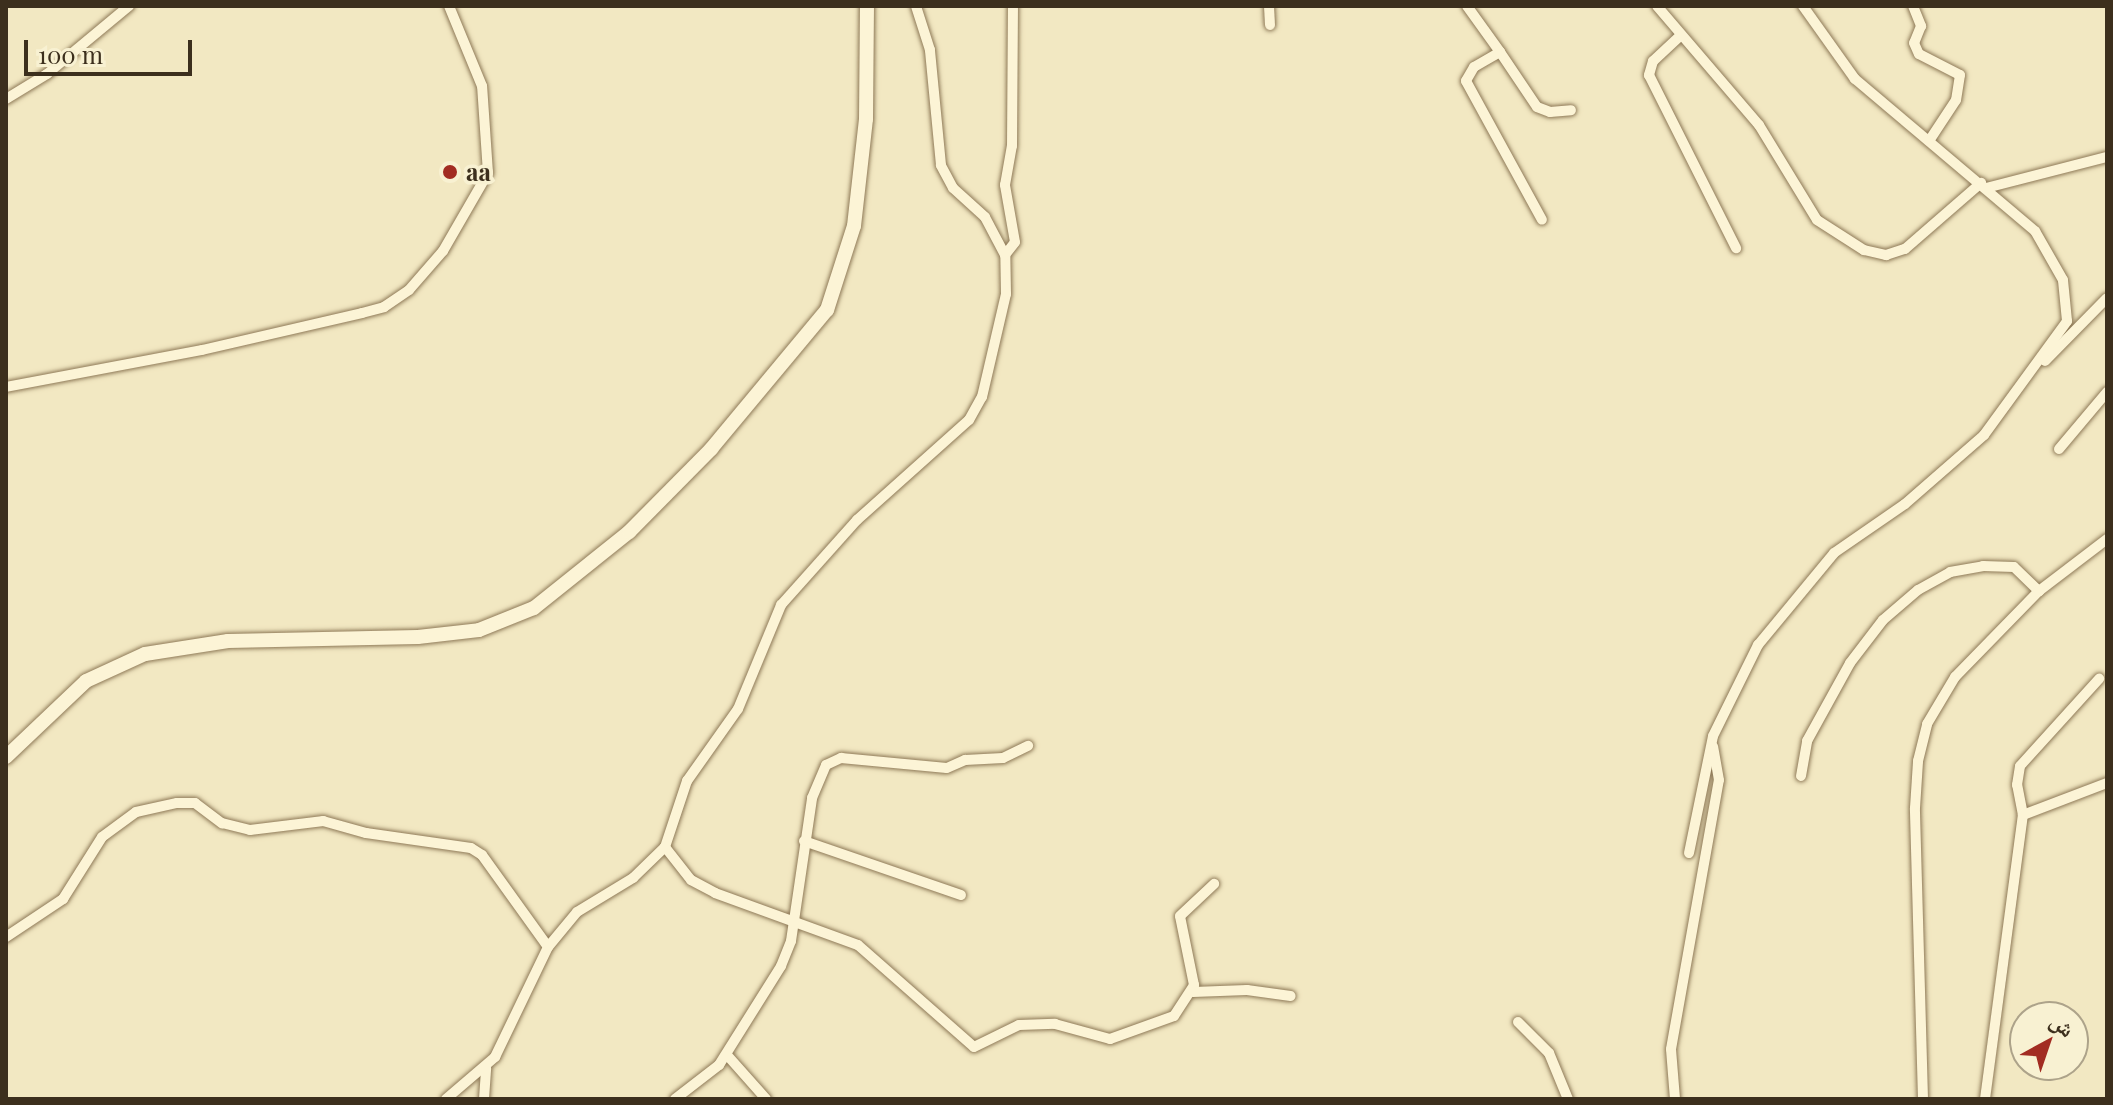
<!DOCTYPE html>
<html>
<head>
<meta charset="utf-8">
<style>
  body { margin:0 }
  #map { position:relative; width:2113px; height:1105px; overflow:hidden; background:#f2e8c2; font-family:"Playfair Display","Noto Naskh Arabic",serif }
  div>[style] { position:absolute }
  .roads { filter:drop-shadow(0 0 2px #8e7957) drop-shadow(0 0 2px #8e7957) }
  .street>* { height:10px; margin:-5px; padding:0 5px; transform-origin:5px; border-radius:5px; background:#fcf4d6 }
  .secondary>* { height:14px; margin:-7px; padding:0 7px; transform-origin:7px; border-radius:7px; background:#fcf4d6 }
  .dots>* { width:22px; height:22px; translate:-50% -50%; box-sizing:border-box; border:4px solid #f8f1d2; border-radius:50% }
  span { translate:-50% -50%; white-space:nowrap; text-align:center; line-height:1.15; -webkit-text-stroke:7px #f8f1d2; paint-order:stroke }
  .poi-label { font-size:24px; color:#3c2f1d; font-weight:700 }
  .left { translate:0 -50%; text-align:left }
  .frame { position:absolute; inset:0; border:8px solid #3c2f1d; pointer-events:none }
  .north { position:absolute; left:2009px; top:1001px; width:80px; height:80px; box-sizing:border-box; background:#f8f1d2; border:2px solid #ada38a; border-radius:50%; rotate:40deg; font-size:22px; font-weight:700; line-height:32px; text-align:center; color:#3c2f1d }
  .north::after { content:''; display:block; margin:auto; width:28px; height:36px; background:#a22c22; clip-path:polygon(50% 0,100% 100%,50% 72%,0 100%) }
  .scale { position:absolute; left:24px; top:40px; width:168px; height:36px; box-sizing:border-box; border:4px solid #3c2f1d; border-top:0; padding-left:10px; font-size:24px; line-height:28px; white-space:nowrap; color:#3c2f1d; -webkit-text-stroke:6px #f8f1d2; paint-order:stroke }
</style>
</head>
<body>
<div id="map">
  <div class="roads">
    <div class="street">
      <i style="left:1269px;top:6px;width:19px;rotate:87deg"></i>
      <i style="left:1467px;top:6px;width:57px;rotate:54.3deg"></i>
      <i style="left:1500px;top:52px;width:30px;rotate:150deg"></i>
      <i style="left:1474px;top:67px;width:16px;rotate:120deg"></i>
      <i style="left:1466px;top:81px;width:158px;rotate:61.3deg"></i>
      <i style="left:1657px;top:6px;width:157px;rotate:49.4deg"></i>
      <i style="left:1759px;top:125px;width:111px;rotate:58.6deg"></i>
      <i style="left:1817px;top:220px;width:56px;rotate:32.6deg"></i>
      <i style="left:1864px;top:250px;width:23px;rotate:13deg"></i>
      <i style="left:1886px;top:255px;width:20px;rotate:-18deg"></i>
      <i style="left:1905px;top:249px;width:101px;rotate:-41deg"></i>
      <i style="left:1913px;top:6px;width:22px;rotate:68deg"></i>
      <i style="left:1921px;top:26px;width:18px;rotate:112deg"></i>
      <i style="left:1914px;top:43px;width:12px;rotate:66deg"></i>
      <i style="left:1919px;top:54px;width:46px;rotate:27.1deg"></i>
      <i style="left:1960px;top:75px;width:25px;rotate:99deg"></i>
      <i style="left:1956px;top:100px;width:49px;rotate:123.4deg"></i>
      <i style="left:1680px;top:36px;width:37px;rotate:137deg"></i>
      <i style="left:1653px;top:61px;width:15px;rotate:106deg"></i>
      <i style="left:1649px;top:75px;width:194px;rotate:63.3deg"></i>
      <i style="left:1500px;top:52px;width:66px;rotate:56.1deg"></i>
      <i style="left:1537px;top:107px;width:14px;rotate:21deg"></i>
      <i style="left:1550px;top:112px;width:21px;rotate:-5deg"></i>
      <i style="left:6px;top:99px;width:48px;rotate:-31.4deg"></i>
      <i style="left:47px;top:74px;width:107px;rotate:-39.7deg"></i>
      <i style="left:1986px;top:188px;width:125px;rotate:-14.4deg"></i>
      <i style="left:1005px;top:255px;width:16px;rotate:-52deg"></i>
      <i style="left:1015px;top:242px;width:58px;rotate:-100deg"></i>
      <i style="left:1005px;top:185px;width:40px;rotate:-80deg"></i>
      <i style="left:1012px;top:146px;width:140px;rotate:-89.6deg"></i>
      <i style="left:2045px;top:361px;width:88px;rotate:-45.5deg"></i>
      <i style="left:6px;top:387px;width:199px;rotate:-10.7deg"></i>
      <i style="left:202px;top:350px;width:164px;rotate:-13deg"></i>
      <i style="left:362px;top:313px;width:23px;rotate:-15deg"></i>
      <i style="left:384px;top:307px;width:30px;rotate:-34deg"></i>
      <i style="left:409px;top:290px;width:52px;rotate:-48.9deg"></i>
      <i style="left:443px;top:251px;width:90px;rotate:-60deg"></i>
      <i style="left:488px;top:173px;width:87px;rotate:-93.9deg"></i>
      <i style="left:482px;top:86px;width:87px;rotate:-112.4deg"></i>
      <i style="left:2059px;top:449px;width:75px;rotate:-49.9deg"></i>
      <i style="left:1801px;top:776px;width:36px;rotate:-80deg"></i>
      <i style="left:1807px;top:741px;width:89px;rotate:-61.1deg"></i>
      <i style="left:1850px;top:663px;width:54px;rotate:-52.5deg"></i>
      <i style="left:1883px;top:620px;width:46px;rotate:-40.6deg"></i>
      <i style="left:1918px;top:590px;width:37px;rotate:-29deg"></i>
      <i style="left:1950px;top:572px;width:34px;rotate:-10deg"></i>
      <i style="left:1983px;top:566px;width:31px;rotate:2deg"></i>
      <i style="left:2014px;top:567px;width:35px;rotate:44deg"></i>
      <i style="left:2023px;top:815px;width:31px;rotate:-101deg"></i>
      <i style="left:2017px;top:785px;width:19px;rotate:-81deg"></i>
      <i style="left:2020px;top:766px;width:118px;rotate:-47.8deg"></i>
      <i style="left:804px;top:841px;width:166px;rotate:19deg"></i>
      <i style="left:665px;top:847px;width:42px;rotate:51.8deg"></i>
      <i style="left:691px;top:880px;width:27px;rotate:28deg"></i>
      <i style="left:715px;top:893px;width:152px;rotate:20deg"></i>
      <i style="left:858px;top:945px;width:154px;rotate:41.3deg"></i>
      <i style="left:974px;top:1047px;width:50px;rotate:-26.1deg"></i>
      <i style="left:1019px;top:1025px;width:36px;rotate:-2deg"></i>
      <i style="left:1055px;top:1024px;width:57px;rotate:15.3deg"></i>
      <i style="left:1110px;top:1039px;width:68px;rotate:-19.8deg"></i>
      <i style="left:1174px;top:1016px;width:37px;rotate:-57deg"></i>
      <i style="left:1194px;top:985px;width:70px;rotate:-101.5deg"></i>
      <i style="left:1180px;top:916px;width:47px;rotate:-43.3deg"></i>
      <i style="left:1689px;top:853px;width:119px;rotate:-78.4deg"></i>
      <i style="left:1713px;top:736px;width:102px;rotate:-63.7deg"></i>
      <i style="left:1758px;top:645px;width:119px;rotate:-50.4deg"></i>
      <i style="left:1834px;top:553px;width:86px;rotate:-34.6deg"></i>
      <i style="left:1905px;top:504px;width:105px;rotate:-41.1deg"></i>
      <i style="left:1984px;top:435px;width:141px;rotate:-53.9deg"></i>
      <i style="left:2067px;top:321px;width:41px;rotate:-95.6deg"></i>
      <i style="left:2063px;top:280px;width:56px;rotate:-119.7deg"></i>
      <i style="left:2035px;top:231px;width:236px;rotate:-139.8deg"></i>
      <i style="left:1855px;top:79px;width:90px;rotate:-125.5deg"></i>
      <i style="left:6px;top:937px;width:69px;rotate:-33.7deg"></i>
      <i style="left:63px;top:899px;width:73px;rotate:-57.8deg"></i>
      <i style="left:102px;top:837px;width:42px;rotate:-36.3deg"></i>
      <i style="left:136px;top:812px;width:42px;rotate:-12.4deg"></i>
      <i style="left:177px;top:803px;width:18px"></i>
      <i style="left:195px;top:803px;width:34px;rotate:37deg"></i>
      <i style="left:222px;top:823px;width:29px;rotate:14deg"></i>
      <i style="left:250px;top:830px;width:74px;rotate:-7deg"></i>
      <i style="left:323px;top:821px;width:45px;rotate:15.6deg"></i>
      <i style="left:366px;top:833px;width:106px;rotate:8.1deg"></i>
      <i style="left:471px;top:848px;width:13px;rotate:32deg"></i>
      <i style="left:482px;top:855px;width:113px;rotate:54.3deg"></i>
      <i style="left:548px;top:947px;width:45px;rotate:-50.4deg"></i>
      <i style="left:577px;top:912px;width:66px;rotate:-31.3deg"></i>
      <i style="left:633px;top:878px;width:45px;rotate:-44.1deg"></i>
      <i style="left:665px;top:847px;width:70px;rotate:-71.6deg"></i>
      <i style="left:687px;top:781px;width:88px;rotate:-54.7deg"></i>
      <i style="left:738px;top:709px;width:113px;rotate:-67.5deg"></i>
      <i style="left:781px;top:605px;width:114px;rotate:-48.2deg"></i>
      <i style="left:857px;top:520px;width:150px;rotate:-41.8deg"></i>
      <i style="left:969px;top:420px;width:26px;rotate:-61deg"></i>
      <i style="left:982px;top:397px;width:106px;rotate:-76.9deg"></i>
      <i style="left:1006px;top:294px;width:39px;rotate:-91deg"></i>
      <i style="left:1005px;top:255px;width:43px;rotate:-117.8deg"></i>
      <i style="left:985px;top:217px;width:43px;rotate:-137.8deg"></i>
      <i style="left:953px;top:188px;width:26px;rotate:-118deg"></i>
      <i style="left:941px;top:165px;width:116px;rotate:-95.5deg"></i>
      <i style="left:930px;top:50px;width:46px;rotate:-107.7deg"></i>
      <i style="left:1193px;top:992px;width:54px;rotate:-2.1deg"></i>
      <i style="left:1247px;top:990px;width:44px;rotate:7.8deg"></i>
      <i style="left:1518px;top:1022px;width:44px;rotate:45deg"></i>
      <i style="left:1549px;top:1053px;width:50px;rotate:67.6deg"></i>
      <i style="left:727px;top:1055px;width:59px;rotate:48.4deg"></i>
      <i style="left:446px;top:1099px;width:65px;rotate:-40.6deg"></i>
      <i style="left:495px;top:1057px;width:122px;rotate:-64.3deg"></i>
      <i style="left:484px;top:1099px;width:31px;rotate:-86deg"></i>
      <i style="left:675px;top:1099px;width:56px;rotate:-37.7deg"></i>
      <i style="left:719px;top:1065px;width:117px;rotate:-57.9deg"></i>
      <i style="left:781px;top:966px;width:27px;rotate:-68deg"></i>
      <i style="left:791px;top:941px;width:145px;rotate:-81.6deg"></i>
      <i style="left:812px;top:798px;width:36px;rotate:-67deg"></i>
      <i style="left:826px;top:765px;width:17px;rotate:-25deg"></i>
      <i style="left:841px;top:758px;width:106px;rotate:5.4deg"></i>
      <i style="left:947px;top:768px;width:20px;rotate:-24deg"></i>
      <i style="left:965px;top:760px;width:38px;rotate:-3deg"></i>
      <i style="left:1003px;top:758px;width:28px;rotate:-26deg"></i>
      <i style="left:1675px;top:1099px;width:50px;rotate:-94.6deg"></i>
      <i style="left:1671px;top:1049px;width:273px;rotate:-79.9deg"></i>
      <i style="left:1719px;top:780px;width:34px;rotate:-100deg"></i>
      <i style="left:1923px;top:1099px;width:291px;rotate:-91.6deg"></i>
      <i style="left:1915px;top:808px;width:47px;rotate:-86.3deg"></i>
      <i style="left:1918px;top:761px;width:38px;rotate:-76deg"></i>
      <i style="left:1927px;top:724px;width:55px;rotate:-59.2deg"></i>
      <i style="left:1955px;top:677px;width:120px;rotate:-45.7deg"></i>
      <i style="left:2039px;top:591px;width:86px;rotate:-37.4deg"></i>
      <i style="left:1985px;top:1099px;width:287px;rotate:-82.4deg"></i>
      <i style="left:2023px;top:815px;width:90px;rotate:-20.9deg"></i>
    </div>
    <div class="secondary">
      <i style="left:6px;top:757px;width:110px;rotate:-43.5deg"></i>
      <i style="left:86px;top:681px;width:65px;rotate:-24.6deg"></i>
      <i style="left:145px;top:654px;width:84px;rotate:-8.9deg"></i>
      <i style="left:228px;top:641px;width:190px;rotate:-1.2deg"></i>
      <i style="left:418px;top:637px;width:61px;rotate:-6.5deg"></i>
      <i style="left:479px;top:630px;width:59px;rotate:-21.8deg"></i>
      <i style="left:534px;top:608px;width:122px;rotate:-38.7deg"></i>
      <i style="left:629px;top:532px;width:117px;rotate:-45.3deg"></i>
      <i style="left:711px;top:449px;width:181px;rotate:-50.2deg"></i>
      <i style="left:827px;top:310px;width:88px;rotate:-72.2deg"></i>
      <i style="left:854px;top:226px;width:108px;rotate:-83.6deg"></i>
      <i style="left:866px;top:119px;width:113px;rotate:-89.5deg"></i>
    </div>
  </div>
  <div class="dots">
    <i style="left:450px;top:172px;background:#a22c22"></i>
  </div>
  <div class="poi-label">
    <span class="left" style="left:466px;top:172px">aa</span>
  </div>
  <div class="frame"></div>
  <div class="north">ش</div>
  <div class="scale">100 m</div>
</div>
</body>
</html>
